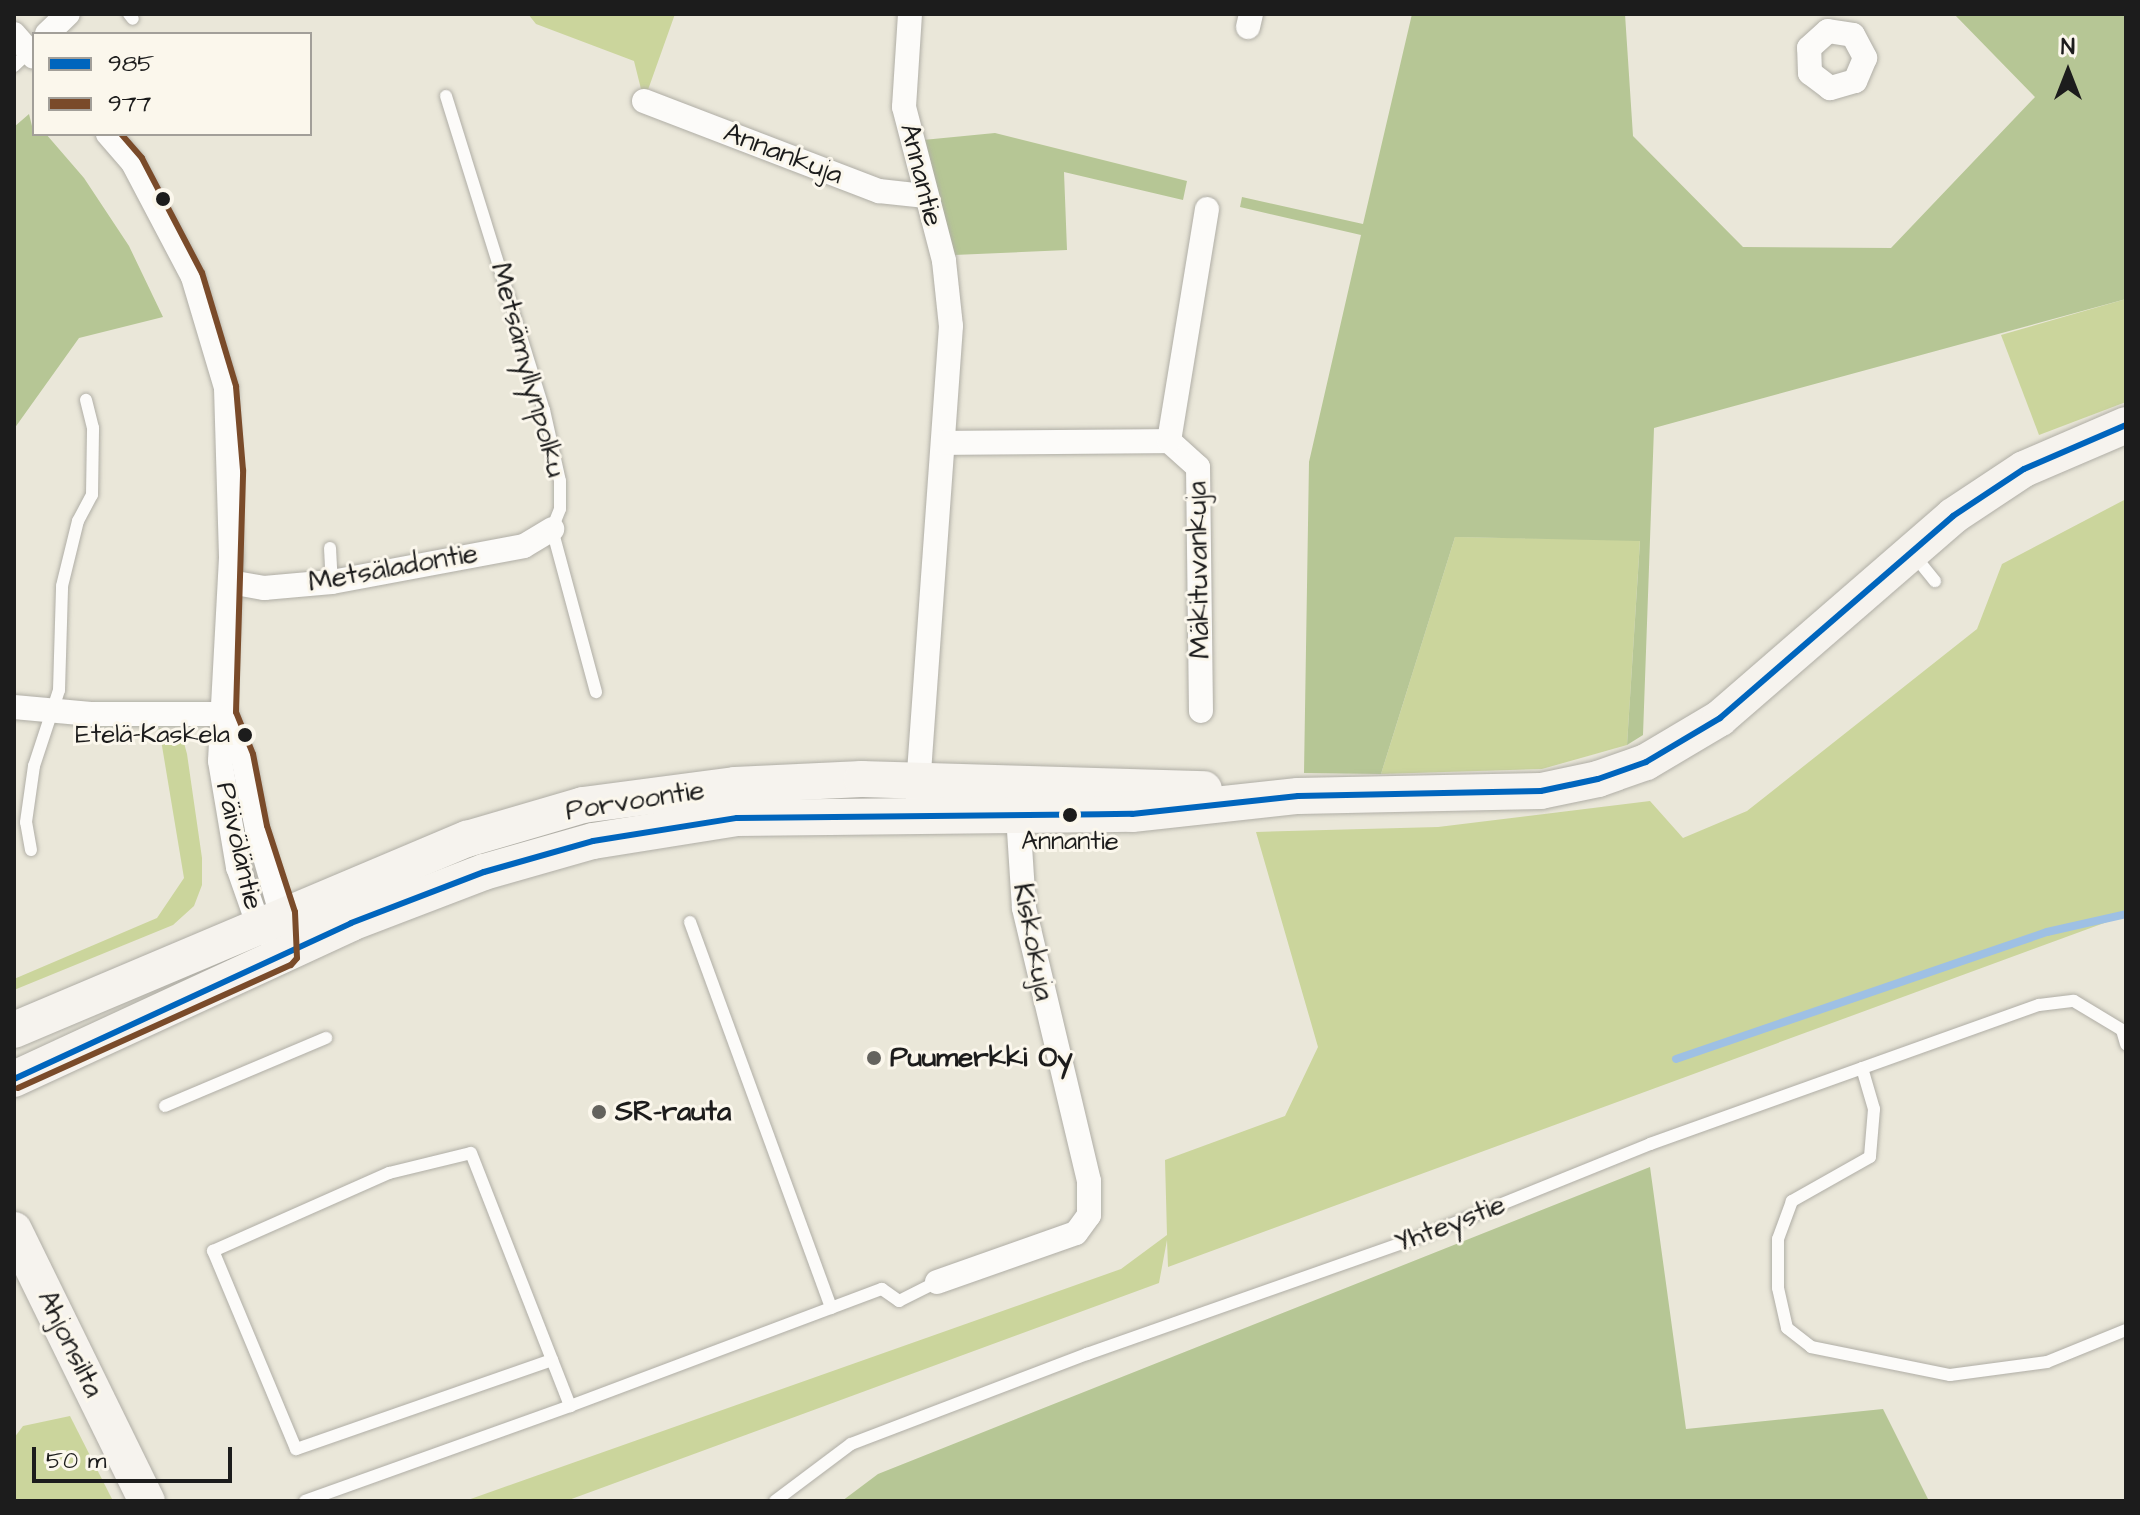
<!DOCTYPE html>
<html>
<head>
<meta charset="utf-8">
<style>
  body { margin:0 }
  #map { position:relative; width:2140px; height:1515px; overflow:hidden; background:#eae7d9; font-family:"Architects Daughter",sans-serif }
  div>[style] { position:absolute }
  .green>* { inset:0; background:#cbd59c }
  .forest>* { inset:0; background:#b6c695 }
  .stream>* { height:8px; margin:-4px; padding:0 4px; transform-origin:4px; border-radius:4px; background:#9ec0e4 }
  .roads { filter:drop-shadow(0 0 2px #b0aea6) drop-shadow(0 0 2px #b0aea6) }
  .lane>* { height:12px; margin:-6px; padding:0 6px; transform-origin:6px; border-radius:6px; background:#fcfbf9 }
  .street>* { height:24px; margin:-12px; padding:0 12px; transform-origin:12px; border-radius:12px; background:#fcfbf9 }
  .secondary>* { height:36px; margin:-18px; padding:0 18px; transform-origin:18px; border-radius:18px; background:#f6f3ee }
  .bus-1>* { height:6px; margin:-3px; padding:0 3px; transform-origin:3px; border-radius:3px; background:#0065bd }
  .bus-2>* { height:6px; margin:-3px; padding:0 3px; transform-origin:3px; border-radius:3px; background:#7a4b2a }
  .dots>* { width:22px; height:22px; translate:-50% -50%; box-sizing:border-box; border:4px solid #fbf7ec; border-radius:50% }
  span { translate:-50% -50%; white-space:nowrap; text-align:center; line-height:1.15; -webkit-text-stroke:6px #fbf7ec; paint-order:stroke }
  .bus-label { font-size:26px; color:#1c1c1c }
  .right { translate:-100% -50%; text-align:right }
  .street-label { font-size:28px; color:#1c1c1c }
  .poi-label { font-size:28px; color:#1c1c1c; font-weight:700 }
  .left { translate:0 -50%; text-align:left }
  .frame { position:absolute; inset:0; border:16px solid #1c1c1c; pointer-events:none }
  .legend { position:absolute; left:32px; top:32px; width:280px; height:104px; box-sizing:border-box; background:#fbf7ec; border:2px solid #a29f99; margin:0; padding:10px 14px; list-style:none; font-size:24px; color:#1c1c1c }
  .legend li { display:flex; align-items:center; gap:16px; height:40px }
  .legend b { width:40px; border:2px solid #a29f99 }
  .north { position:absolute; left:2028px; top:32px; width:80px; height:80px; -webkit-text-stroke:6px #fbf7ec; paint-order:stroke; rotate:0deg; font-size:22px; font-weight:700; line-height:32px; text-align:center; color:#1c1c1c }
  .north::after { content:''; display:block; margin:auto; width:28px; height:36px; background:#1c1c1c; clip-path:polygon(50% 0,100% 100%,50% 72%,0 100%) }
  .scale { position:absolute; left:32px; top:1447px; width:200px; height:36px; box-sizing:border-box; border:4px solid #1c1c1c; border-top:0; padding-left:10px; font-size:24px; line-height:28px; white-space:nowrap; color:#1c1c1c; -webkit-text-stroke:6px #fbf7ec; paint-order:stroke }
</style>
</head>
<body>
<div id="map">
  <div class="green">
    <i style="clip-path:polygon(528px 14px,675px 14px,644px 101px,634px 61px,536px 24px)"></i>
    <i style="clip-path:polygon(2126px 299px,2126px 402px,2039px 435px,2001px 335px)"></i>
    <i style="clip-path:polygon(2126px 499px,2126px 915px,1168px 1267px,1167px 1240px,1159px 1283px,566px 1501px,465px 1501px,1121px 1269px,1167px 1235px,1165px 1160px,1285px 1116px,1318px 1047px,1256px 832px,1438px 827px,1650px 801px,1683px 838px,1747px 811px,1977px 629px,2002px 564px)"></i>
    <i style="clip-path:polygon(1455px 537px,1640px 540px,1627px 745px,1542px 769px,1381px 774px)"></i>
    <i style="clip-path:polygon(159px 728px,181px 732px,187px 754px,202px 858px,202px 885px,194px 906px,173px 925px,14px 990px,14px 979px,157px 918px,184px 878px)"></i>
    <i style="clip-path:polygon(70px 1416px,113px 1501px,14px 1501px,14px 1438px,23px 1426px)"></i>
  </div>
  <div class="forest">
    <i style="clip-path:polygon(1412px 14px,1625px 14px,1633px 136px,1743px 247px,1891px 248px,2035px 97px,1954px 14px,2126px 14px,2126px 299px,1654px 428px,1643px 735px,1627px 745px,1640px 541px,1455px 537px,1381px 774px,1304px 773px,1309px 462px,1361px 235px,1240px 207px,1242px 197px,1363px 224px)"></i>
    <i style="clip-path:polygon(29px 114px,34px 134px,46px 134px,84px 178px,129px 246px,163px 317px,79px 338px,14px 429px,14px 127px)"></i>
    <i style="clip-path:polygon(995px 133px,1187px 181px,1183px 200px,1064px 172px,1067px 250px,954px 255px,923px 140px)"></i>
    <i style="clip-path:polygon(1650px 1167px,1686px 1429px,1883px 1409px,1929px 1501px,842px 1501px,878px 1474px)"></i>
  </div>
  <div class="stream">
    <i style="left:1676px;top:1059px;width:392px;rotate:-18.9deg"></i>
    <i style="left:2047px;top:932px;width:81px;rotate:-12.8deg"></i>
  </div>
  <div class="roads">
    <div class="lane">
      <i style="left:129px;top:14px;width:6px;rotate:51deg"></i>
      <i style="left:14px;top:66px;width:21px;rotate:-43deg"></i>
      <i style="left:446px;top:96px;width:329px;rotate:72.7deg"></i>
      <i style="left:544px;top:410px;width:73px;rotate:77.3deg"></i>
      <i style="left:560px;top:481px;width:28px;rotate:90deg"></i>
      <i style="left:560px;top:509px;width:22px;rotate:112deg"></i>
      <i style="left:552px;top:529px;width:169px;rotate:74.9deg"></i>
      <i style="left:330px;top:548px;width:34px;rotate:87deg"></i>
      <i style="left:1913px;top:554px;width:35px;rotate:51deg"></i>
      <i style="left:31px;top:850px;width:28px;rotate:-100deg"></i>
      <i style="left:26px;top:822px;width:57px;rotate:-81.9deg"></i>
      <i style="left:34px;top:766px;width:80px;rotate:-71.8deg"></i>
      <i style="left:59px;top:690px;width:104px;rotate:-88.3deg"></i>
      <i style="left:62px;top:586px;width:67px;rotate:-76.2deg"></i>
      <i style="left:78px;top:521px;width:30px;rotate:-62deg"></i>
      <i style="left:92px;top:495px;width:67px;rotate:-89.1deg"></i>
      <i style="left:93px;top:428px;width:29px;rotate:-104deg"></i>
      <i style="left:690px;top:922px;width:411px;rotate:69.9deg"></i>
      <i style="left:1862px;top:1068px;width:43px;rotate:73.7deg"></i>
      <i style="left:1874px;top:1109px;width:48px;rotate:94.8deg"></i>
      <i style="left:1870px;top:1157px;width:90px;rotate:150.6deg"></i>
      <i style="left:1792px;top:1201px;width:40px;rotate:110.2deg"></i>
      <i style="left:1778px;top:1239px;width:49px;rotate:90deg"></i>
      <i style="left:1778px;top:1288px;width:41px;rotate:77.3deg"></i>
      <i style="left:1787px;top:1328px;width:31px;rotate:38deg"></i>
      <i style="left:1811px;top:1347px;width:142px;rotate:11.4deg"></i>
      <i style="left:1950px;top:1375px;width:98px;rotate:-7.6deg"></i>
      <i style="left:2047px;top:1362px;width:85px;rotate:-22.1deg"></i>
      <i style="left:165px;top:1106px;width:175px;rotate:-22.9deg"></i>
      <i style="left:552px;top:1360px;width:271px;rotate:160.8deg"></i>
      <i style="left:296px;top:1449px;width:215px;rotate:-112.7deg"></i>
      <i style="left:213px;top:1251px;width:193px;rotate:-23.9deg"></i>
      <i style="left:389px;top:1173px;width:84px;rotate:-13.7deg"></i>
      <i style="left:471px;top:1153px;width:272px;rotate:68.6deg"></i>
      <i style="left:570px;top:1406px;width:333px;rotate:-20.6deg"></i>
      <i style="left:882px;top:1289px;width:21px;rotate:35deg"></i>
      <i style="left:899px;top:1301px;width:42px;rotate:-26.6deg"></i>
      <i style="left:305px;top:1501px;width:282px;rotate:-19.7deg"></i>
      <i style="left:775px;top:1501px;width:95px;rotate:-36.9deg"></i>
      <i style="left:851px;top:1444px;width:253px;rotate:-20.9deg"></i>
      <i style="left:1087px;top:1354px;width:358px;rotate:-19.4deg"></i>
      <i style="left:1425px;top:1235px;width:243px;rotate:-22deg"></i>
      <i style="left:1650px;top:1144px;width:413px;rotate:-19.7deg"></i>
      <i style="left:2039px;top:1005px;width:35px;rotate:-7deg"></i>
      <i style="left:2074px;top:1001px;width:56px;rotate:31.1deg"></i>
      <i style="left:2122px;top:1030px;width:15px;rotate:74deg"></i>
    </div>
    <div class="street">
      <i style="left:910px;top:14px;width:93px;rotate:93.7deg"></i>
      <i style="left:904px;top:107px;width:159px;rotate:75.4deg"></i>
      <i style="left:944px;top:261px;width:65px;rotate:83.9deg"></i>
      <i style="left:951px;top:326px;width:470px;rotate:94.1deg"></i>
      <i style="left:1248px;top:27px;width:13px;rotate:-77deg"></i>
      <i style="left:1828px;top:31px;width:25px;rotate:9deg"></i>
      <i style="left:1853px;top:35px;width:26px;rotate:62deg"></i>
      <i style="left:1865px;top:58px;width:25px;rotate:113deg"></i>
      <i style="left:1855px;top:81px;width:26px;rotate:164deg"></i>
      <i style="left:1830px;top:88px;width:25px;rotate:-143deg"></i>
      <i style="left:1810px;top:73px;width:25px;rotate:-92deg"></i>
      <i style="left:1809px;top:48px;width:25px;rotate:-42deg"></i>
      <i style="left:14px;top:34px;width:30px;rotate:49deg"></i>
      <i style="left:47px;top:34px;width:29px;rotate:-44deg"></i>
      <i style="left:644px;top:101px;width:252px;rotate:21deg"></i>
      <i style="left:879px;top:191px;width:45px;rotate:6.3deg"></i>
      <i style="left:108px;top:134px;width:38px;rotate:49deg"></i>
      <i style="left:133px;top:163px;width:129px;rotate:62.2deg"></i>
      <i style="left:193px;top:277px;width:116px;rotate:73.4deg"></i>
      <i style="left:226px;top:388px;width:170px;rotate:88.3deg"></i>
      <i style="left:231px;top:558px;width:203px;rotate:93.1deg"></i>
      <i style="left:220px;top:761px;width:108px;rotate:80.4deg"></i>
      <i style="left:238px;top:867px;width:60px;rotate:70.7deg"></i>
      <i style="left:258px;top:924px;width:16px;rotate:47deg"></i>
      <i style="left:1169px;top:441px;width:39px;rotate:42deg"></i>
      <i style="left:1198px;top:467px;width:244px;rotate:89.3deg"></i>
      <i style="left:945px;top:443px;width:224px;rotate:-0.5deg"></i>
      <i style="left:1169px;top:441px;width:235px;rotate:-80.7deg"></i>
      <i style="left:230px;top:582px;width:35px;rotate:10deg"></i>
      <i style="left:264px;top:588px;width:68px;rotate:-5deg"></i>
      <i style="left:332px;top:582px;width:195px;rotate:-10.6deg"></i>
      <i style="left:524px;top:546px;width:33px;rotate:-31deg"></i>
      <i style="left:14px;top:707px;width:77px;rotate:5.2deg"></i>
      <i style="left:91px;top:714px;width:135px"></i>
      <i style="left:227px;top:717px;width:43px;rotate:68.2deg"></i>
      <i style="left:243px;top:757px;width:73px;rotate:79deg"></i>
      <i style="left:257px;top:829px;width:106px;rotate:74.1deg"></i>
      <i style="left:937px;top:1282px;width:147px;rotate:-19.4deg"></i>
      <i style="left:1076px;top:1233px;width:22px;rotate:-54deg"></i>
      <i style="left:1089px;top:1215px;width:34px;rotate:-90deg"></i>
      <i style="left:1089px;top:1181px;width:281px;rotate:-103.4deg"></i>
      <i style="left:1024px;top:908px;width:108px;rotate:-93.7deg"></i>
    </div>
    <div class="secondary">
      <i style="left:14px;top:1030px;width:492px;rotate:-22.9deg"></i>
      <i style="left:467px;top:839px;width:121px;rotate:-16.3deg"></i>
      <i style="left:583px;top:805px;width:153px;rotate:-7.5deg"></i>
      <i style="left:735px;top:785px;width:127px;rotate:-2.7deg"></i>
      <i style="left:862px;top:779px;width:342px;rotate:1.7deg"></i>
      <i style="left:14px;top:1079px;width:371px;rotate:-24.8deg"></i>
      <i style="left:351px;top:923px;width:142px;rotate:-21deg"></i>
      <i style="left:484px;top:872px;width:113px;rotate:-15.9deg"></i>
      <i style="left:593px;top:841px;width:146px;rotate:-9.1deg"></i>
      <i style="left:737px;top:818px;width:395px;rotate:-0.6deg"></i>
      <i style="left:1132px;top:814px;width:167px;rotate:-6.2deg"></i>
      <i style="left:1298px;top:796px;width:243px;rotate:-1.2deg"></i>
      <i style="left:1541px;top:791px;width:58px;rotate:-11.9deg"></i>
      <i style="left:1598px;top:779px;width:51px;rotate:-19.5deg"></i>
      <i style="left:1646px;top:762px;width:86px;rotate:-30.7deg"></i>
      <i style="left:1720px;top:718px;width:308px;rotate:-40.9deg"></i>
      <i style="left:1953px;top:516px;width:85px;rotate:-33.5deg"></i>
      <i style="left:2024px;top:469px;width:111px;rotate:-23.3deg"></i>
      <i style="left:14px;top:1230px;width:302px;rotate:63.9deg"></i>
    </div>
  </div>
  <div class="bus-1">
    <i style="left:14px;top:1079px;width:371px;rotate:-24.8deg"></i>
    <i style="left:351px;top:923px;width:142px;rotate:-21deg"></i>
    <i style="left:484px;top:872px;width:113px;rotate:-15.9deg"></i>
    <i style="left:593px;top:841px;width:146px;rotate:-9.1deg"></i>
    <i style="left:737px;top:818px;width:395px;rotate:-0.6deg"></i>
    <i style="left:1132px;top:814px;width:167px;rotate:-6.2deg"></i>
    <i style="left:1298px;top:796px;width:243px;rotate:-1.2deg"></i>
    <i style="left:1541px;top:791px;width:58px;rotate:-11.9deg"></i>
    <i style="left:1598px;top:779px;width:51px;rotate:-19.5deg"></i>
    <i style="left:1646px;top:762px;width:86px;rotate:-30.7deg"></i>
    <i style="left:1720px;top:718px;width:308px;rotate:-40.9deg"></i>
    <i style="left:1953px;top:516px;width:85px;rotate:-33.5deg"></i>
    <i style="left:2024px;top:469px;width:111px;rotate:-23.3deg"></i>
  </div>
  <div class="bus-2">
    <i style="left:18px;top:1088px;width:299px;rotate:-24.3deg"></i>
    <i style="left:291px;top:965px;width:9px;rotate:-49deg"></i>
    <i style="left:297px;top:958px;width:46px;rotate:-92.5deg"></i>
    <i style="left:295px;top:912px;width:90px;rotate:-108deg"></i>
    <i style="left:267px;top:826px;width:73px;rotate:-101deg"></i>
    <i style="left:253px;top:754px;width:45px;rotate:-112deg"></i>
    <i style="left:236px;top:712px;width:242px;rotate:-88.3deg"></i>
    <i style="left:243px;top:470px;width:84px;rotate:-94.8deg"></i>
    <i style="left:236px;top:386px;width:118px;rotate:-106.7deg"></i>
    <i style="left:202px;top:273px;width:130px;rotate:-117.6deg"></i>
    <i style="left:142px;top:158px;width:32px;rotate:-131deg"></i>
  </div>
  <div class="dots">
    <i style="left:163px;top:199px;background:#1c1c1c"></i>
    <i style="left:245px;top:735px;background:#1c1c1c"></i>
    <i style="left:1070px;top:815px;background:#1c1c1c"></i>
    <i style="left:874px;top:1058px;background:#64635e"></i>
    <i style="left:599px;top:1112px;background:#64635e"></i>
  </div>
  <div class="bus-label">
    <span class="right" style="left:230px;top:735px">Etelä-Kaskela</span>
    <span style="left:1070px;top:842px">Annantie</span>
  </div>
  <div class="street-label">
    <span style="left:783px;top:154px;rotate:21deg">Annankuja</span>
    <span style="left:921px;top:175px;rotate:76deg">Annantie</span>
    <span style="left:528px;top:370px;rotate:75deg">Metsämyllynpolku</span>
    <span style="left:393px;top:568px;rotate:-10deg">Metsäladontie</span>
    <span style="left:1199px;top:570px;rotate:-91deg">Mäkituvankuja</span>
    <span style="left:635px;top:801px;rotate:-9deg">Porvoontie</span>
    <span style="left:239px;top:846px;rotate:77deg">Päivöläntie</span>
    <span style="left:1033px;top:942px;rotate:79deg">Kiskokuja</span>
    <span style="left:1450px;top:1224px;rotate:-21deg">Yhteystie</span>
    <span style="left:70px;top:1344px;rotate:64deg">Ahjonsilta</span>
  </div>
  <div class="poi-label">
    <span class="left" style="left:890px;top:1058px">Puumerkki Oy</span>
    <span class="left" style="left:615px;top:1112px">SR-rauta</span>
  </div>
  <div class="frame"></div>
  <ul class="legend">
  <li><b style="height:10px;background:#0065bd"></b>985</li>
  <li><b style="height:10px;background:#7a4b2a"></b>977</li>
  </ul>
  <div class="north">N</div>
  <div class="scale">50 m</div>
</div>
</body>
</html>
